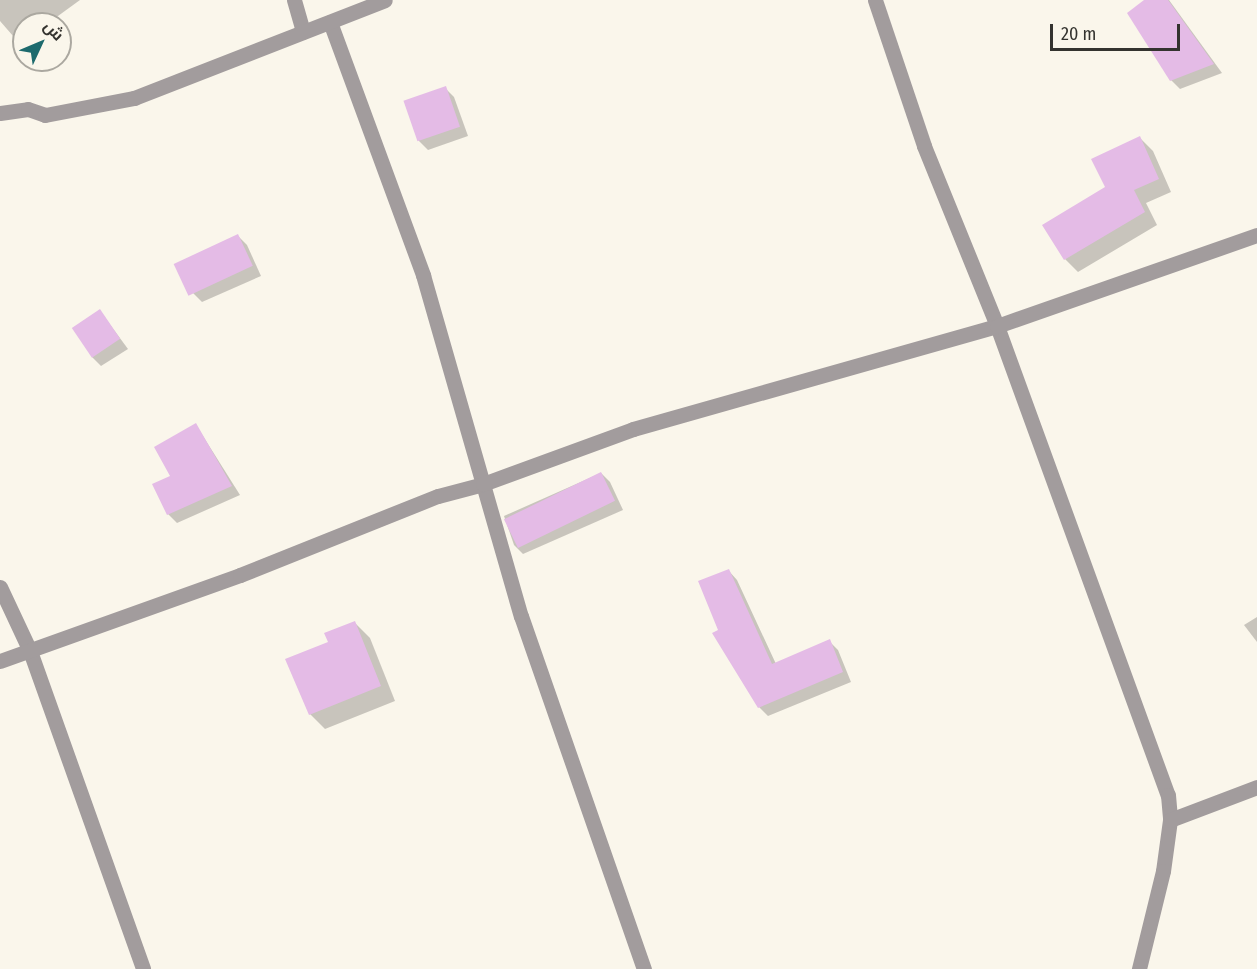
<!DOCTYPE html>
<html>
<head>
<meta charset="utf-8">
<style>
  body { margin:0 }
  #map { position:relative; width:1257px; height:969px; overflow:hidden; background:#faf6eb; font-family:"Fira Sans Condensed",Cairo,sans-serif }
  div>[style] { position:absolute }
  .shadow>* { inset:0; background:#0003 }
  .building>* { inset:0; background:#e4bbe6; transform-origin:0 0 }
  .minor>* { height:15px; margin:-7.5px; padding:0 7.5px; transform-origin:7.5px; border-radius:7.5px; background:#a29c9d }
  span { translate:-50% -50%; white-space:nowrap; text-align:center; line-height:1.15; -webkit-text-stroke:4.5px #faf6eb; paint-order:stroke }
  .north { position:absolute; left:12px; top:12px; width:60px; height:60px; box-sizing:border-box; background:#faf6eb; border:2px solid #aba8a0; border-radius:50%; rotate:46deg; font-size:16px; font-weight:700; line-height:24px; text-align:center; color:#34332f }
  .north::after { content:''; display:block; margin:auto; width:21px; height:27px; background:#1d6a6d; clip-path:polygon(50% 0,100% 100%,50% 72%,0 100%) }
  .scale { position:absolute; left:1050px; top:24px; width:130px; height:27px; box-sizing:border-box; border:3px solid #34332f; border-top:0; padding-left:8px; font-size:18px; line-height:21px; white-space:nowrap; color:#34332f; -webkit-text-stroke:4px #faf6eb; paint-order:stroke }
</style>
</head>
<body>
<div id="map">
  <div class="shadow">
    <i style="clip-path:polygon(0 0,80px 0,47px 24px,24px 24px,24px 41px,20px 44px,0 21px)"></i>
    <i style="clip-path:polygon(1147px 0,1169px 0,1222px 73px,1180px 89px,1171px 80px)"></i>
    <i style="clip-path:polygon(445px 88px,454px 97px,468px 136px,428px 150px,419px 141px,405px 103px)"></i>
    <i style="clip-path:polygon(1140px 138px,1153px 151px,1171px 192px,1146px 203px,1157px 225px,1078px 272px,1065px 259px)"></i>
    <i style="clip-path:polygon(238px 236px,247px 245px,261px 276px,202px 302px,193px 293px)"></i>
    <i style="clip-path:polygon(100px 311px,128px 349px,101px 366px,92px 357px)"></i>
    <i style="clip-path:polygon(196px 425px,240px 495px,177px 523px,168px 514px)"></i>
    <i style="clip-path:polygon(601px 473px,610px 482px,623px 510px,523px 554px,514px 545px,504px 516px)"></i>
    <i style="clip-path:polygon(728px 570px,737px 580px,776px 664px,829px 641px,838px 650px,851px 682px,768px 716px,759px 707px,720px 631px)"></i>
    <i style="clip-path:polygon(1257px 617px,1257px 642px,1244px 625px)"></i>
    <i style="clip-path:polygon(355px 623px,370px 638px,395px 701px,325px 729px,310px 714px,330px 643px)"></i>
  </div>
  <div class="building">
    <i style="clip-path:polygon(1144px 0,1168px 0,1214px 64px,1170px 81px,1127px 13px)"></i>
    <i style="left:446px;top:86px;width:43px;height:45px;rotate:71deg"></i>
    <i style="clip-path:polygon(1140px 136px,1159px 179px,1134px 190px,1145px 212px,1064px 260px,1042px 225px,1105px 187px,1091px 159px)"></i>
    <i style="left:238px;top:234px;width:35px;height:71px;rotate:65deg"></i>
    <i style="left:100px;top:309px;width:36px;height:34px;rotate:56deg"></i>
    <i style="clip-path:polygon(196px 423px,232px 486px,167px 515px,152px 484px,170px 476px,154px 447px)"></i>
    <i style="left:601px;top:472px;width:32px;height:108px;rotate:64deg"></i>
    <i style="clip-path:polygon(729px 569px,772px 664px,830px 639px,843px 672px,758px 708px,712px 633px,718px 630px,698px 581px)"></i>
    <i style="clip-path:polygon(355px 621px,381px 686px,309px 715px,285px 659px,328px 642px,324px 633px)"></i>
  </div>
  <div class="minor">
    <i style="left:294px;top:0;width:33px;rotate:74deg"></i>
    <i style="left:875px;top:0;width:154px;rotate:71.4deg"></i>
    <i style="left:924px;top:146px;width:194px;rotate:67.9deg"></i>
    <i style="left:997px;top:326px;width:499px;rotate:70deg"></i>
    <i style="left:1168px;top:795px;width:25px;rotate:85deg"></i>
    <i style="left:1170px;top:820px;width:51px;rotate:97.8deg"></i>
    <i style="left:1163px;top:871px;width:101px;rotate:103.8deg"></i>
    <i style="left:330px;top:22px;width:270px;rotate:69.8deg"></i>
    <i style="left:423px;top:275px;width:355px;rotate:74deg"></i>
    <i style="left:521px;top:616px;width:374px;rotate:70.8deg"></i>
    <i style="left:0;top:113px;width:28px;rotate:-8deg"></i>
    <i style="left:28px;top:109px;width:18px;rotate:19deg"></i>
    <i style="left:45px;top:115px;width:91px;rotate:-10.8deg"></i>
    <i style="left:134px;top:98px;width:269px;rotate:-21.3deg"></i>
    <i style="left:0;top:587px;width:71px;rotate:64.9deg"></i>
    <i style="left:30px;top:651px;width:337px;rotate:70.4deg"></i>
    <i style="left:0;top:661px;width:255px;rotate:-19.7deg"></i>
    <i style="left:240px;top:575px;width:213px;rotate:-21.8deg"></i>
    <i style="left:438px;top:496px;width:47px;rotate:-14.9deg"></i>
    <i style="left:483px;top:484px;width:160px;rotate:-20.1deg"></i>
    <i style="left:633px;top:429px;width:378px;rotate:-15.8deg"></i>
    <i style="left:997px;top:326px;width:275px;rotate:-19.3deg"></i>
    <i style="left:1170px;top:820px;width:93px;rotate:-20.8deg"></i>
  </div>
  <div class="north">ش</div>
  <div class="scale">20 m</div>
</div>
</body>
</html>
